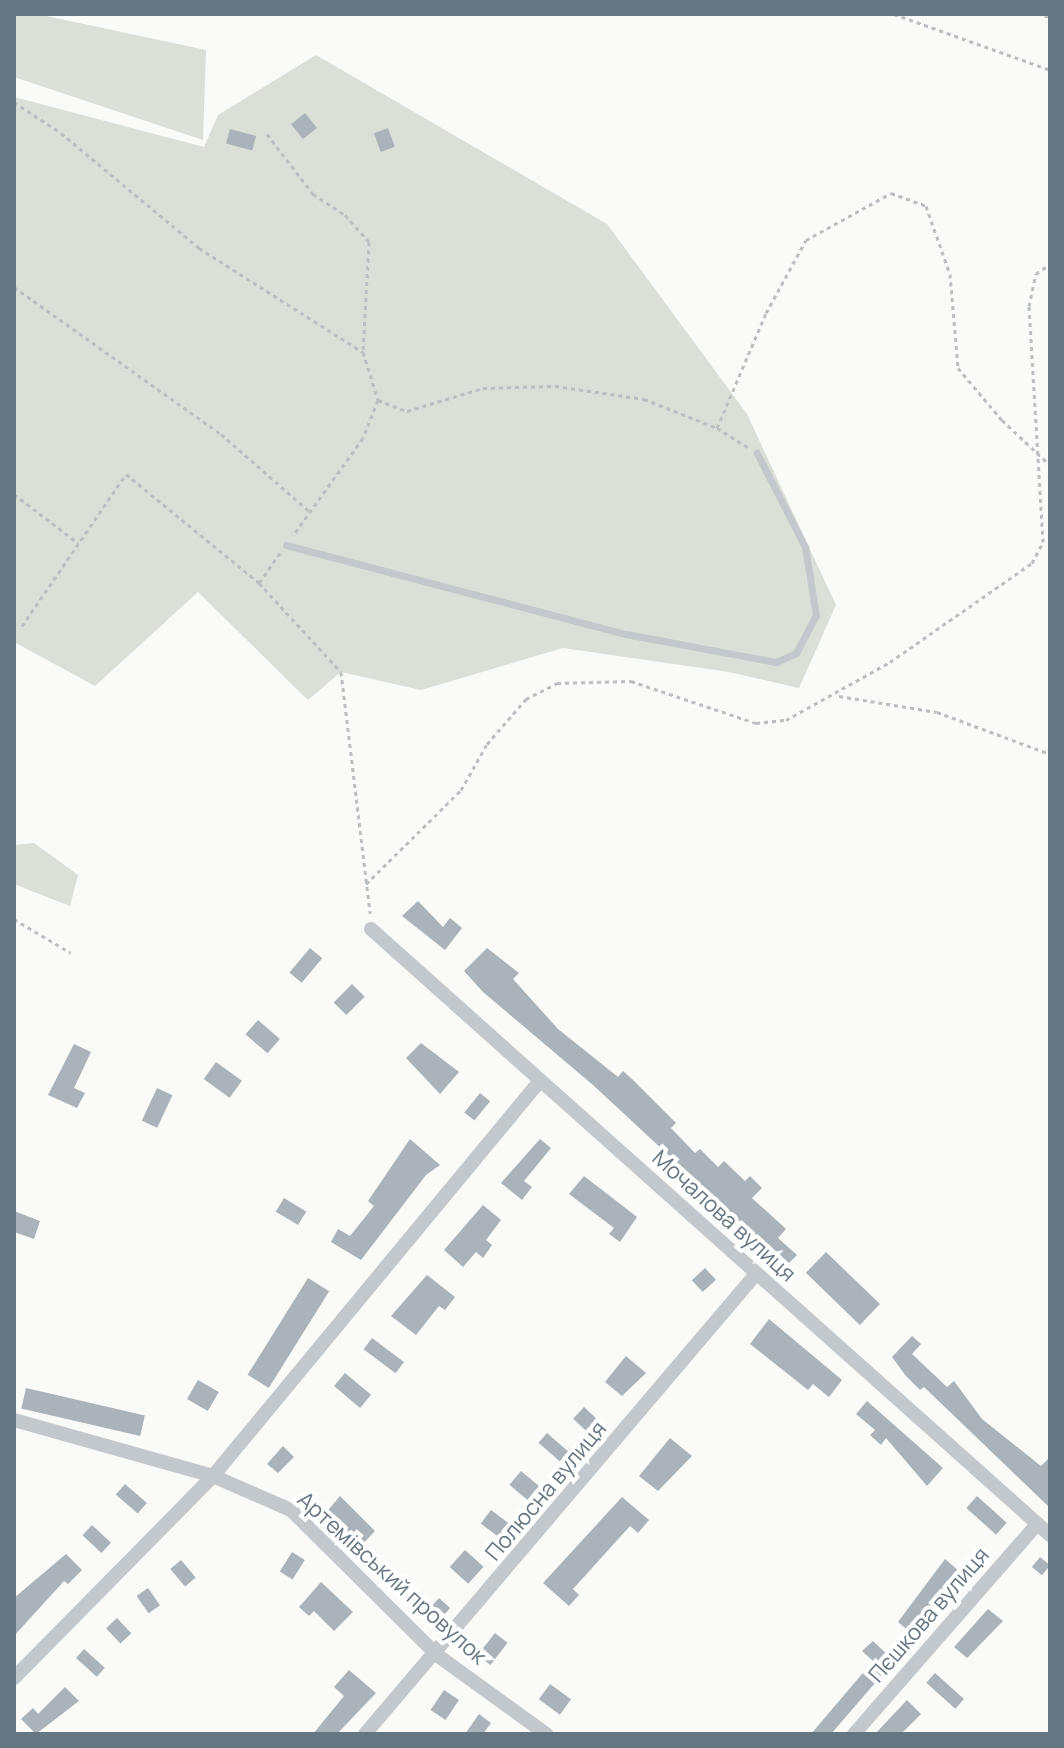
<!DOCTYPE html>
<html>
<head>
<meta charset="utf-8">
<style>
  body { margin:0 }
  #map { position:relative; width:1064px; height:1748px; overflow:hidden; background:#fafaf8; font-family:Manrope,sans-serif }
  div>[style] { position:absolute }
  .green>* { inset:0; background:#dadfd7 }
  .building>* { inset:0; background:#aab3b9; transform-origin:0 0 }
  .path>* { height:3px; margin-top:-1.5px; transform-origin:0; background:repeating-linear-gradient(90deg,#bbbfc2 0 4px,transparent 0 8px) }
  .service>* { height:7px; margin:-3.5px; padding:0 3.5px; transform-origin:3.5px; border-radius:3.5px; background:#c3c8cc }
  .minor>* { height:14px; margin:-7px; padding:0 7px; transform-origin:7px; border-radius:7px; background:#c3c8cc }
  span { translate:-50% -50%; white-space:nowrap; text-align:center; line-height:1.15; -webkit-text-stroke:8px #fff; paint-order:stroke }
  .street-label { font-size:22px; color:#657683 }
  .frame { position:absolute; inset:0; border:16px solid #657683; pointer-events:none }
</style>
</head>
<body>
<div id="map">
  <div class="green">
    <i style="clip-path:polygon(14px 14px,37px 14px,206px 50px,203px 140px,14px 77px)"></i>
    <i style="clip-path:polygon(316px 55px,607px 224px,747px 414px,836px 605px,799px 688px,729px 672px,563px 648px,421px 690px,341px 672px,308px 700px,198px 592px,95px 686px,14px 642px,14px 97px,204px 147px,218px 115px)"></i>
    <i style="clip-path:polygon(34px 843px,78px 875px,70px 906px,14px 884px,14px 845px)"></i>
  </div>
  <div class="building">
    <i style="left:305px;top:113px;width:19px;height:18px;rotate:51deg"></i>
    <i style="left:388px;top:128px;width:20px;height:15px;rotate:70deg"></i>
    <i style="left:230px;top:129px;width:27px;height:15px;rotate:15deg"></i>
    <i style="clip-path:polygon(418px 901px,443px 927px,450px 918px,462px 928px,445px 950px,402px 916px)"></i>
    <i style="left:310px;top:948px;width:16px;height:32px;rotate:40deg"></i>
    <i style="clip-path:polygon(487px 948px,519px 973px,513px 979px,558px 1029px,618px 1077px,623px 1071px,632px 1079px,676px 1123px,671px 1128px,695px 1153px,700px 1149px,718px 1167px,724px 1161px,745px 1181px,750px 1176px,762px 1188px,752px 1198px,786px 1229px,778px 1238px,797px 1255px,787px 1265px,593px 1085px,483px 992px,464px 971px)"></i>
    <i style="left:352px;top:984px;width:18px;height:26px;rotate:45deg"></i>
    <i style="left:258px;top:1020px;width:29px;height:19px;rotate:41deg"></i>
    <i style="clip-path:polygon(421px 1043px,459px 1072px,440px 1094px,406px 1058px)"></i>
    <i style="clip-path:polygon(74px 1044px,91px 1052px,74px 1088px,85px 1093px,77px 1108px,48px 1095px)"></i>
    <i style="left:216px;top:1062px;width:32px;height:21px;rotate:36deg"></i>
    <i style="left:157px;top:1088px;width:17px;height:36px;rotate:25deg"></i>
    <i style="left:480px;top:1093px;width:13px;height:25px;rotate:39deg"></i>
    <i style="clip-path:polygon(410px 1139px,440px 1165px,426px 1175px,361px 1260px,331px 1242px,338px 1229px,350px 1236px,374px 1206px,368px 1201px)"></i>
    <i style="clip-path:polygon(540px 1139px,551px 1148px,524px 1181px,532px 1187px,522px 1200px,501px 1183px)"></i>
    <i style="clip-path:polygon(584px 1176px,637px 1217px,620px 1242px,609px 1234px,614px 1228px,569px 1194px)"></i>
    <i style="left:284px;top:1198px;width:26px;height:16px;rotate:31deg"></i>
    <i style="clip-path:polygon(483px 1205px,501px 1220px,486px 1240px,492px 1245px,483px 1258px,476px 1252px,463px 1267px,444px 1250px)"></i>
    <i style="clip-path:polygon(14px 1211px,40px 1221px,34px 1239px,14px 1232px)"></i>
    <i style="left:826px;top:1252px;width:75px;height:29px;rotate:44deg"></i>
    <i style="left:705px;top:1268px;width:16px;height:18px;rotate:47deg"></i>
    <i style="clip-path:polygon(427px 1275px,455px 1297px,445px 1310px,439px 1306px,416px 1335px,391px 1316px)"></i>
    <i style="left:308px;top:1278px;width:25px;height:114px;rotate:32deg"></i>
    <i style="clip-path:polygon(769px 1319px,842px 1380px,829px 1397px,813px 1384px,808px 1390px,750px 1344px)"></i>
    <i style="clip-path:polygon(912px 1336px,921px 1344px,912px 1354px,947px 1387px,954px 1381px,982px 1419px,1041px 1466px,1050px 1457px,1050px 1508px,924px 1387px,920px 1390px,906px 1376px,892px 1357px)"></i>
    <i style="left:372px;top:1338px;width:40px;height:14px;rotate:37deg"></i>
    <i style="clip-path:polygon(626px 1356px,646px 1373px,622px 1396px,605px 1382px)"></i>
    <i style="left:345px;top:1373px;width:34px;height:17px;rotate:40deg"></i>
    <i style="left:198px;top:1380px;width:24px;height:22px;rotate:30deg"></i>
    <i style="left:26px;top:1388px;width:122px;height:21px;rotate:13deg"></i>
    <i style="clip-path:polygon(867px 1401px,943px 1468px,927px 1486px,886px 1438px,881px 1445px,870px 1435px,875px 1430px,856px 1414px)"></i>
    <i style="left:584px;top:1407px;width:22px;height:16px;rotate:43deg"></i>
    <i style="left:547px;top:1433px;width:35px;height:13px;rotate:41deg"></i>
    <i style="clip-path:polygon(670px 1438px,692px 1456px,658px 1491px,639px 1476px)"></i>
    <i style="clip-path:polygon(283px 1446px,294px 1457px,278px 1473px,267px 1464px)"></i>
    <i style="left:521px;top:1471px;width:34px;height:18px;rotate:40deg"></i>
    <i style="left:125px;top:1484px;width:29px;height:14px;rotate:41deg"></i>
    <i style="clip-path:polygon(340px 1496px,375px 1531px,360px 1547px,324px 1515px)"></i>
    <i style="left:977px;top:1496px;width:40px;height:16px;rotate:42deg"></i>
    <i style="clip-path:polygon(622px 1497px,649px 1520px,638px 1533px,630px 1526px,573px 1589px,579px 1595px,569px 1606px,543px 1583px)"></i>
    <i style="left:491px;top:1510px;width:25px;height:17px;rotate:37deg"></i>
    <i style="left:92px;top:1525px;width:26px;height:14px;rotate:43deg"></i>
    <i style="left:465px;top:1550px;width:25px;height:23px;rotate:42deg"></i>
    <i style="left:292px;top:1552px;width:15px;height:23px;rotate:32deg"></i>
    <i style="clip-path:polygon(66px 1554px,82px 1570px,68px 1584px,64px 1581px,14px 1636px,14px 1598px)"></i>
    <i style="left:1040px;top:1557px;width:13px;height:13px;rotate:39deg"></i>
    <i style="clip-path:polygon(945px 1559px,967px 1578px,916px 1637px,898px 1622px)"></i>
    <i style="left:181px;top:1560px;width:23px;height:14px;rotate:50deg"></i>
    <i style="clip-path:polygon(321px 1582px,353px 1612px,334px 1631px,314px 1611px,309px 1616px,299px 1607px)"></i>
    <i style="left:148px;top:1588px;width:21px;height:14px;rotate:55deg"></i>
    <i style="left:439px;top:1598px;width:15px;height:23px;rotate:42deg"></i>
    <i style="clip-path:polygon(988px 1609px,1003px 1621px,967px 1658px,954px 1647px)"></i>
    <i style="left:117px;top:1618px;width:21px;height:15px;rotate:47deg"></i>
    <i style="left:495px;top:1633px;width:16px;height:28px;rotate:38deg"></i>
    <i style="clip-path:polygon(873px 1641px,894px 1661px,831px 1734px,811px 1734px,873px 1661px,862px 1651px)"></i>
    <i style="left:84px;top:1649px;width:28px;height:12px;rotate:42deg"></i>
    <i style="clip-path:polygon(349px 1670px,376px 1693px,337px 1734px,313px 1734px,344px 1696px,334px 1687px)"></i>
    <i style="left:935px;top:1673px;width:39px;height:13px;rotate:42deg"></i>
    <i style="left:550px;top:1684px;width:26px;height:19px;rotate:36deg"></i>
    <i style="clip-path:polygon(65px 1687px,79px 1701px,36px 1734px,21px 1719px,33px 1708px,38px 1714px)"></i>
    <i style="left:444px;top:1690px;width:18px;height:24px;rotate:34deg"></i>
    <i style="clip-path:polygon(907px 1700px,921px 1714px,901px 1734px,875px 1734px)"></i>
    <i style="clip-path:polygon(479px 1714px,491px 1723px,483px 1734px,465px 1734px)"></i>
  </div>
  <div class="path">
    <i style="left:894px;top:14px;width:166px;rotate:19.7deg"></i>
    <i style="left:1045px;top:14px;width:10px;rotate:61deg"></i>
    <i style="left:14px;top:102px;width:56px;rotate:33.4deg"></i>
    <i style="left:61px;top:133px;width:180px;rotate:39.8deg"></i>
    <i style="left:199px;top:248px;width:194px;rotate:32.4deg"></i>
    <i style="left:363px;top:352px;width:50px;rotate:72.6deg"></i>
    <i style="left:378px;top:400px;width:41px;rotate:111.5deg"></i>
    <i style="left:363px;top:438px;width:118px;rotate:125.7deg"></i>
    <i style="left:267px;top:134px;width:76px;rotate:52.5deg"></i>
    <i style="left:313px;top:194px;width:38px;rotate:33deg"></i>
    <i style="left:345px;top:215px;width:36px;rotate:48deg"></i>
    <i style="left:369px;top:242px;width:110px;rotate:93.1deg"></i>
    <i style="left:14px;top:287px;width:254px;rotate:35.4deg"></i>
    <i style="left:221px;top:434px;width:118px;rotate:41.2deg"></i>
    <i style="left:378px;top:400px;width:31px;rotate:21deg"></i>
    <i style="left:407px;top:411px;width:79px;rotate:-16.8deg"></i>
    <i style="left:483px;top:388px;width:72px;rotate:-1.6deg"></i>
    <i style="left:555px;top:386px;width:90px;rotate:8.3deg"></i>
    <i style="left:644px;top:399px;width:79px;rotate:21.7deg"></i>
    <i style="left:717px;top:428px;width:38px;rotate:32deg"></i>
    <i style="left:717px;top:428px;width:125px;rotate:-66.9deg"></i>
    <i style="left:766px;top:313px;width:83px;rotate:-61.3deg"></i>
    <i style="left:806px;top:240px;width:97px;rotate:-28.9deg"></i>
    <i style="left:891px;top:193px;width:37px;rotate:20deg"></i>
    <i style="left:926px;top:206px;width:72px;rotate:70.6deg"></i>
    <i style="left:950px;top:274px;width:94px;rotate:85.1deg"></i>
    <i style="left:958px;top:368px;width:68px;rotate:49.8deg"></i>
    <i style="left:1002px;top:420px;width:66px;rotate:43.2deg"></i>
    <i style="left:14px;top:494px;width:81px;rotate:37.4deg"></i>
    <i style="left:280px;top:553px;width:37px;rotate:125deg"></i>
    <i style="left:259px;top:583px;width:121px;rotate:47.3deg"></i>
    <i style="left:341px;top:672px;width:243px;rotate:83.1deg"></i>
    <i style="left:22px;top:626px;width:184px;rotate:-55.6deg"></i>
    <i style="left:126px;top:474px;width:172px;rotate:39.3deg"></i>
    <i style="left:839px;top:696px;width:99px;rotate:9.3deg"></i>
    <i style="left:937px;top:712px;width:121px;rotate:20.4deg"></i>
    <i style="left:366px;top:884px;width:134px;rotate:-44.7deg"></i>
    <i style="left:461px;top:790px;width:53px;rotate:-60.5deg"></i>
    <i style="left:487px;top:744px;width:60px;rotate:-49.1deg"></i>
    <i style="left:526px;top:699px;width:35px;rotate:-27deg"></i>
    <i style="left:557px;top:683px;width:74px;rotate:-1.5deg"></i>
    <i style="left:631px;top:681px;width:132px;rotate:18.6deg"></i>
    <i style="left:756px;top:723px;width:30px;rotate:-6deg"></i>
    <i style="left:786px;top:720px;width:119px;rotate:-29.1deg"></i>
    <i style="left:890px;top:662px;width:173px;rotate:-34.9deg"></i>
    <i style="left:1032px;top:563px;width:24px;rotate:-62deg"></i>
    <i style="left:1043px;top:542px;width:236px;rotate:-93.4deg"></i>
    <i style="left:1029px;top:306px;width:33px;rotate:-78deg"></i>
    <i style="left:1036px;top:274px;width:17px;rotate:-36deg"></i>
    <i style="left:14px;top:919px;width:66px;rotate:30.8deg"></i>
  </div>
  <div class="service">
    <i style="left:286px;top:545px;width:351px;rotate:14.7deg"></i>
    <i style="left:626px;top:634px;width:153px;rotate:10.6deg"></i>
    <i style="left:776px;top:662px;width:22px;rotate:-24deg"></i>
    <i style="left:796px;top:653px;width:43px;rotate:-62.2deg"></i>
    <i style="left:816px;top:615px;width:69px;rotate:-99.2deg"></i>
    <i style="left:805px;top:547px;width:106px;rotate:-117.1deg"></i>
  </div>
  <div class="minor">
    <i style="left:371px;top:929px;width:910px;rotate:41.75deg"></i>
    <i style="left:14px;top:1420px;width:207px;rotate:15.7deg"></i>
    <i style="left:213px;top:1476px;width:85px;rotate:23.6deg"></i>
    <i style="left:291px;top:1510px;width:206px;rotate:44.8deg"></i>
    <i style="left:437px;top:1655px;width:135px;rotate:35.9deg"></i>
    <i style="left:14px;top:1678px;width:284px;rotate:-45.4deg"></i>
    <i style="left:213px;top:1476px;width:511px;rotate:-50.4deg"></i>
    <i style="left:365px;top:1734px;width:604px;rotate:-49.64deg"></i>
    <i style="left:854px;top:1734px;width:279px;rotate:-48.9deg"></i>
  </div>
  <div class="street-label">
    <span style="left:724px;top:1216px;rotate:42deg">Мочалова вулиця</span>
    <span style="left:546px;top:1491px;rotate:-50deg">Полюсна вулиця</span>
    <span style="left:392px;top:1578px;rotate:42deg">Артемівський провулок</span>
    <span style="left:929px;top:1615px;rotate:-49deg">Пєшкова вулиця</span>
  </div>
  <div class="frame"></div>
</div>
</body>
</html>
